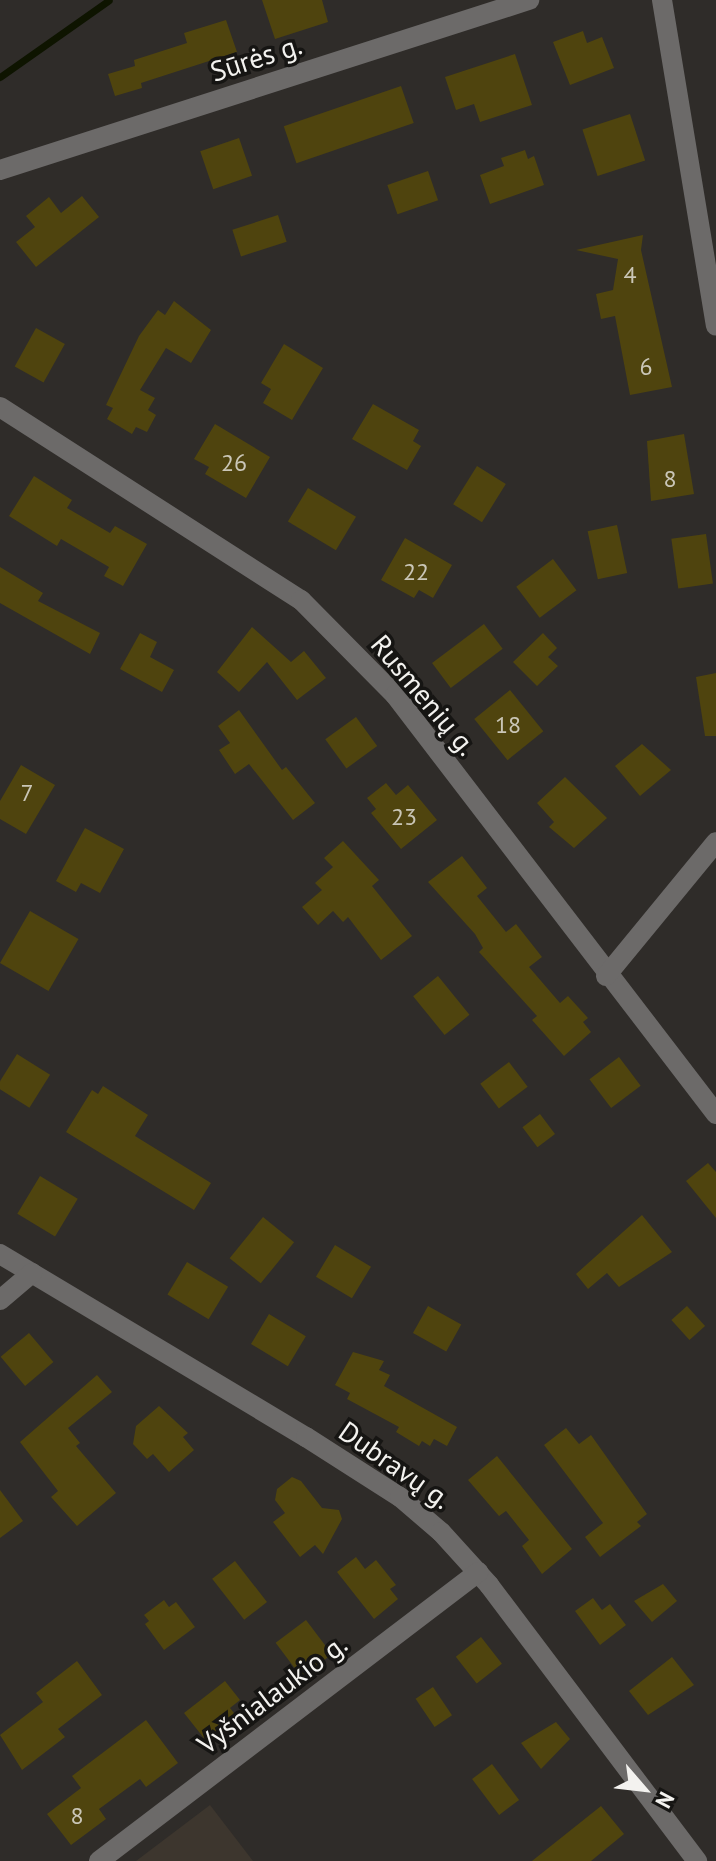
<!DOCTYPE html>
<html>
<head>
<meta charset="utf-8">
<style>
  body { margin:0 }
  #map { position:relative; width:716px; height:1861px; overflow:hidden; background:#2f2c29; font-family:"PT Sans",sans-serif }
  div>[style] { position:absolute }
  .built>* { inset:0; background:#3d362e }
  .stream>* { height:7px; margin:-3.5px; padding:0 3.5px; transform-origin:3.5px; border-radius:3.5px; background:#0e1400 }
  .building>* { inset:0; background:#4f440e; transform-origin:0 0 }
  .minor>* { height:20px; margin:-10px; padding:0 10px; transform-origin:10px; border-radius:10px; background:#6c6a69 }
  span { translate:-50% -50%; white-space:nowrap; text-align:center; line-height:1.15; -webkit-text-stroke:7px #161513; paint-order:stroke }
  .number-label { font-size:24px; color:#cac6b7 }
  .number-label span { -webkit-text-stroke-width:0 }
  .street-label { font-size:28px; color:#f3f2ef }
  .north { position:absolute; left:604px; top:1749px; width:80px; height:80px; -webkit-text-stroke:6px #161513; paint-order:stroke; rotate:118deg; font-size:22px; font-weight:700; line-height:32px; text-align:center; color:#f3f2ef }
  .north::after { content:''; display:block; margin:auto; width:28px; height:36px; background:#f3f2ef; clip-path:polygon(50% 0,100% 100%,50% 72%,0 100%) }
</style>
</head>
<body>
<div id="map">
  <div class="built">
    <i style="clip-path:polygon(210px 1805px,253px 1861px,136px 1861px)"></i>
  </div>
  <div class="stream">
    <i style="left:0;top:77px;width:133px;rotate:-35.2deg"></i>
  </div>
  <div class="building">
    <i style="clip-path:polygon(262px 0,322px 0,328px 22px,275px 39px)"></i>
    <i style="clip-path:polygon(226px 20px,237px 52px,141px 83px,142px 88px,115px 96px,108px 74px,135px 66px,134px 60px,187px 43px,184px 33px)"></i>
    <i style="clip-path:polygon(583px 31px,587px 43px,602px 37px,614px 68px,570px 85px,553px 42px)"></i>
    <i style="clip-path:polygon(515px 54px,532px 105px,480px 122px,474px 104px,456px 110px,445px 77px)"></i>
    <i style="left:401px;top:86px;width:39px;height:124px;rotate:71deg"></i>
    <i style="left:630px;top:114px;width:49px;height:50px;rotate:72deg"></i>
    <i style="left:239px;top:138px;width:40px;height:41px;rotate:71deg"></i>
    <i style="clip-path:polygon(525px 150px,528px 159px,534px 156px,544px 185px,490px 204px,480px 175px,504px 166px,501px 158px)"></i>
    <i style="left:428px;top:171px;width:31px;height:43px;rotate:71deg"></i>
    <i style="clip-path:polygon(82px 196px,99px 217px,36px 267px,16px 242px,35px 227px,26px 216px,49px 197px,61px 213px)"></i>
    <i style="left:278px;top:215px;width:28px;height:48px;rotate:72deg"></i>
    <i style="clip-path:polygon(643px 235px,641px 250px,672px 387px,630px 395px,615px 316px,601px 319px,596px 294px,613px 290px,618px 259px,576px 250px)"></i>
    <i style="clip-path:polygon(174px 301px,211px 330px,191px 363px,166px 348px,140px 390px,155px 398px,148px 410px,156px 415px,147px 432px,136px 427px,132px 434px,107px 419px,113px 408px,106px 405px,139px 336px,158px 310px,165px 315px)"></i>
    <i style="left:36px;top:328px;width:33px;height:44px;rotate:29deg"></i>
    <i style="clip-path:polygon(284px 344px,323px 368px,292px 420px,263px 403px,271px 389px,261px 383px)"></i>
    <i style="clip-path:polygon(373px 404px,419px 430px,413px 441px,421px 446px,407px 470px,352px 439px)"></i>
    <i style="clip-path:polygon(215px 424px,270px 457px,246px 498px,205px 474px,209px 467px,194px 459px)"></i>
    <i style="clip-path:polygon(684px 434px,694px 494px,651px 501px,647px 441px)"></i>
    <i style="left:477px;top:466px;width:34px;height:45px;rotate:32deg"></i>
    <i style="clip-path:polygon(34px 476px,72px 500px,67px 508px,110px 533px,115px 526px,147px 544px,123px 586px,104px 576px,109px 567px,61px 539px,57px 546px,9px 516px)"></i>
    <i style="left:308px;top:488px;width:56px;height:39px;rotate:31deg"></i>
    <i style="left:617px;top:525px;width:49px;height:30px;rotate:78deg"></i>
    <i style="left:706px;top:534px;width:50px;height:35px;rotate:82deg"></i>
    <i style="clip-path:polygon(405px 538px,452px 565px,433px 598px,419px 590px,414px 598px,381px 580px)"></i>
    <i style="left:553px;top:559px;width:39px;height:46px;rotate:53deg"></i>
    <i style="clip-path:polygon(0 567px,43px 593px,38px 601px,100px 633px,90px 654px,0 603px)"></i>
    <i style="left:484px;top:624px;width:31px;height:65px;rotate:53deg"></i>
    <i style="clip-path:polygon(252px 627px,291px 662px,304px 651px,326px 678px,297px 700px,267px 662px,239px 692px,217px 672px)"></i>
    <i style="clip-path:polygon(140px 633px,157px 642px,150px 657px,174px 670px,162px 692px,120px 669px)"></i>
    <i style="clip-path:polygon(543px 633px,557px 648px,548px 657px,558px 666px,537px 686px,513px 662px)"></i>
    <i style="clip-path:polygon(716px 673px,716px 736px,705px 736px,696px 677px)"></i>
    <i style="left:510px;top:690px;width:53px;height:46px;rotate:51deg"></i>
    <i style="clip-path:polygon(239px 710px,282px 770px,286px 767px,315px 803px,293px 820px,249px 764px,235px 774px,219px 750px,230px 743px,218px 726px)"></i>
    <i style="left:356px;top:717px;width:36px;height:38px;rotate:54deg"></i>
    <i style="clip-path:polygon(642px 744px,671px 770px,640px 796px,615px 766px)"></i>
    <i style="clip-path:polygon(21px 765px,55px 785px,26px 834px,0 819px,0 801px)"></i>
    <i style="clip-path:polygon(565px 777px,607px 818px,574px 848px,549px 827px,554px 822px,537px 803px)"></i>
    <i style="clip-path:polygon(386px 783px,396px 795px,408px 785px,437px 820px,401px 849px,371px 813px,376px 809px,367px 798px)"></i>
    <i style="clip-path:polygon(85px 828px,124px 849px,100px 893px,81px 883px,76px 892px,56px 881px)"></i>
    <i style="clip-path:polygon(343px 841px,379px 880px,372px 886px,412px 936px,381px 960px,348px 917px,343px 922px,333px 911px,318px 925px,302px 907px,322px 890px,315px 883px,333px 867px,324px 858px)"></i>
    <i style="clip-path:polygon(462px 856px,487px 888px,477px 896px,506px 932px,516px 924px,542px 957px,529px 967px,560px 1003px,568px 996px,588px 1018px,583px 1022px,591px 1032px,564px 1056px,532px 1020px,537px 1016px,479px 952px,483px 948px,475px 934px,428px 882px)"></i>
    <i style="left:30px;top:911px;width:56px;height:60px;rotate:30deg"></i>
    <i style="left:438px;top:976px;width:50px;height:32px;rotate:51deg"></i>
    <i style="left:17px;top:1054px;width:39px;height:39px;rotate:32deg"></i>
    <i style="left:619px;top:1057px;width:36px;height:37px;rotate:53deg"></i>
    <i style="left:509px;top:1062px;width:31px;height:36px;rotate:53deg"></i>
    <i style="clip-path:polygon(103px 1086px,148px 1115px,135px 1136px,211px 1183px,194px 1210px,66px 1132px,92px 1090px,98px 1094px)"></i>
    <i style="left:540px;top:1114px;width:25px;height:22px;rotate:53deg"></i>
    <i style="clip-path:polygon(708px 1163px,716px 1172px,716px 1218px,686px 1181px)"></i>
    <i style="left:40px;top:1176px;width:44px;height:44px;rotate:31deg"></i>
    <i style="clip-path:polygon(642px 1215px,672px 1252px,619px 1287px,607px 1273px,588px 1289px,576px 1274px)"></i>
    <i style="left:263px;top:1217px;width:40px;height:53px;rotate:39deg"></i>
    <i style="left:335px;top:1245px;width:42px;height:37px;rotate:31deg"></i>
    <i style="left:187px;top:1262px;width:48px;height:38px;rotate:31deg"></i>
    <i style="left:428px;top:1306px;width:38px;height:31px;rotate:29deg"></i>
    <i style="left:687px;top:1306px;width:27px;height:21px;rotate:48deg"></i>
    <i style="left:269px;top:1314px;width:43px;height:35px;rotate:31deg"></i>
    <i style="left:29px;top:1333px;width:38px;height:37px;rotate:50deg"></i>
    <i style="clip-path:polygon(353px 1352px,384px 1361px,379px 1370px,390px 1375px,384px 1386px,457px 1427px,447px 1446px,434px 1439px,430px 1446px,422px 1441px,419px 1446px,396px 1432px,399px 1427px,347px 1399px,350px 1393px,335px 1385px)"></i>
    <i style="clip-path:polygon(97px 1375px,112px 1392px,68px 1428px,80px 1443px,76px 1446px,116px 1493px,77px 1526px,51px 1497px,58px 1491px,20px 1442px)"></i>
    <i style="clip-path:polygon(159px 1406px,188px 1433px,183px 1437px,194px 1450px,169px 1472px,153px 1454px,147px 1459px,133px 1444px,136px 1426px)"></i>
    <i style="clip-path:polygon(566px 1428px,579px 1444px,591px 1435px,647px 1514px,637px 1522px,641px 1526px,600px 1557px,585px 1537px,603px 1523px,544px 1445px)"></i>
    <i style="clip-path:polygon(497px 1456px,572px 1549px,542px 1574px,522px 1546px,529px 1540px,506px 1511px,499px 1516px,468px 1480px)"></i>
    <i style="clip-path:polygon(292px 1477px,301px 1481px,322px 1508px,339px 1510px,342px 1519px,323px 1554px,315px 1545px,300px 1557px,273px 1522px,285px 1513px,275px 1500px,277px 1489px)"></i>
    <i style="clip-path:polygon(0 1490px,23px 1521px,0 1538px)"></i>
    <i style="clip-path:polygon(356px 1557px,365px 1569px,376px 1560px,396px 1585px,390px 1589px,398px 1599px,374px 1619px,337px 1572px)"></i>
    <i style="left:235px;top:1561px;width:52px;height:29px;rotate:52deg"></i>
    <i style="clip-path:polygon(663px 1584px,677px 1601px,652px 1622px,634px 1601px)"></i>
    <i style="clip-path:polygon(593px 1598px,602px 1610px,610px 1604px,626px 1625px,600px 1645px,575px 1611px)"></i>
    <i style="clip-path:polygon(164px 1600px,169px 1607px,176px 1602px,195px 1627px,164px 1650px,145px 1624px,149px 1621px,144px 1615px)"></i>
    <i style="left:306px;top:1620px;width:43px;height:38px;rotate:53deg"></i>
    <i style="left:481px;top:1637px;width:34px;height:32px;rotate:52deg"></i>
    <i style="clip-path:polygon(672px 1657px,694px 1685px,648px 1715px,629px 1691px)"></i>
    <i style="clip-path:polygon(77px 1661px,102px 1695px,58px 1729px,65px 1737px,22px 1770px,0 1735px,43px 1702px,36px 1693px)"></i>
    <i style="clip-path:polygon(225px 1681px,240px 1700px,230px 1708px,238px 1718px,207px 1742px,184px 1713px)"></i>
    <i style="left:433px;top:1687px;width:34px;height:21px;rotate:56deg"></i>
    <i style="clip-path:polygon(146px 1720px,178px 1763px,146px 1787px,140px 1779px,99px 1809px,106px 1819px,71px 1845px,47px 1814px,81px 1788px,72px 1776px)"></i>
    <i style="clip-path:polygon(556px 1722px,570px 1739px,541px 1769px,521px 1743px)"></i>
    <i style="left:492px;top:1764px;width:45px;height:25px;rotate:53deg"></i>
    <i style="clip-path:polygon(601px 1806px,624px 1834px,591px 1861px,532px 1861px)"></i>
  </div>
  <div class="minor">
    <i style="left:662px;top:0;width:330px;rotate:80.6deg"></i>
    <i style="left:0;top:170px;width:556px;rotate:-17.82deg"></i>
    <i style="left:0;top:407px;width:358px;rotate:32.7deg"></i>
    <i style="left:301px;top:600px;width:134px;rotate:45.3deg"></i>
    <i style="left:395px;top:695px;width:528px;rotate:52.54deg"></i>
    <i style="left:606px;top:976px;width:173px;rotate:-50.6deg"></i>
    <i style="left:0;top:1254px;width:357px;rotate:30.9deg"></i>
    <i style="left:306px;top:1437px;width:112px;rotate:32.6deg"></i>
    <i style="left:400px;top:1497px;width:54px;rotate:40.5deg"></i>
    <i style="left:441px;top:1532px;width:72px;rotate:47.8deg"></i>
    <i style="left:489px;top:1585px;width:346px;rotate:53deg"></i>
    <i style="left:0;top:1300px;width:42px;rotate:-40.2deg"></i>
    <i style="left:99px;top:1861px;width:477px;rotate:-37.3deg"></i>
  </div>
  <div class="number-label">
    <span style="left:630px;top:275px">4</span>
    <span style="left:646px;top:367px">6</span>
    <span style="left:234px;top:463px">26</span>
    <span style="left:670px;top:479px">8</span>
    <span style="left:416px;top:572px">22</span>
    <span style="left:508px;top:725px">18</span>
    <span style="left:27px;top:793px">7</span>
    <span style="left:404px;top:817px">23</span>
    <span style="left:77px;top:1816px">8</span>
  </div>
  <div class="street-label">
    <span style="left:256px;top:58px;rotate:-18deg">Sūrės g.</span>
    <span style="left:424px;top:695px;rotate:50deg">Rusmenių g.</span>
    <span style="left:395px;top:1465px;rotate:35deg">Dubravų g.</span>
    <span style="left:272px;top:1694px;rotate:-37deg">Vyšnialaukio g.</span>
  </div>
  <div class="north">N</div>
</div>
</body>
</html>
